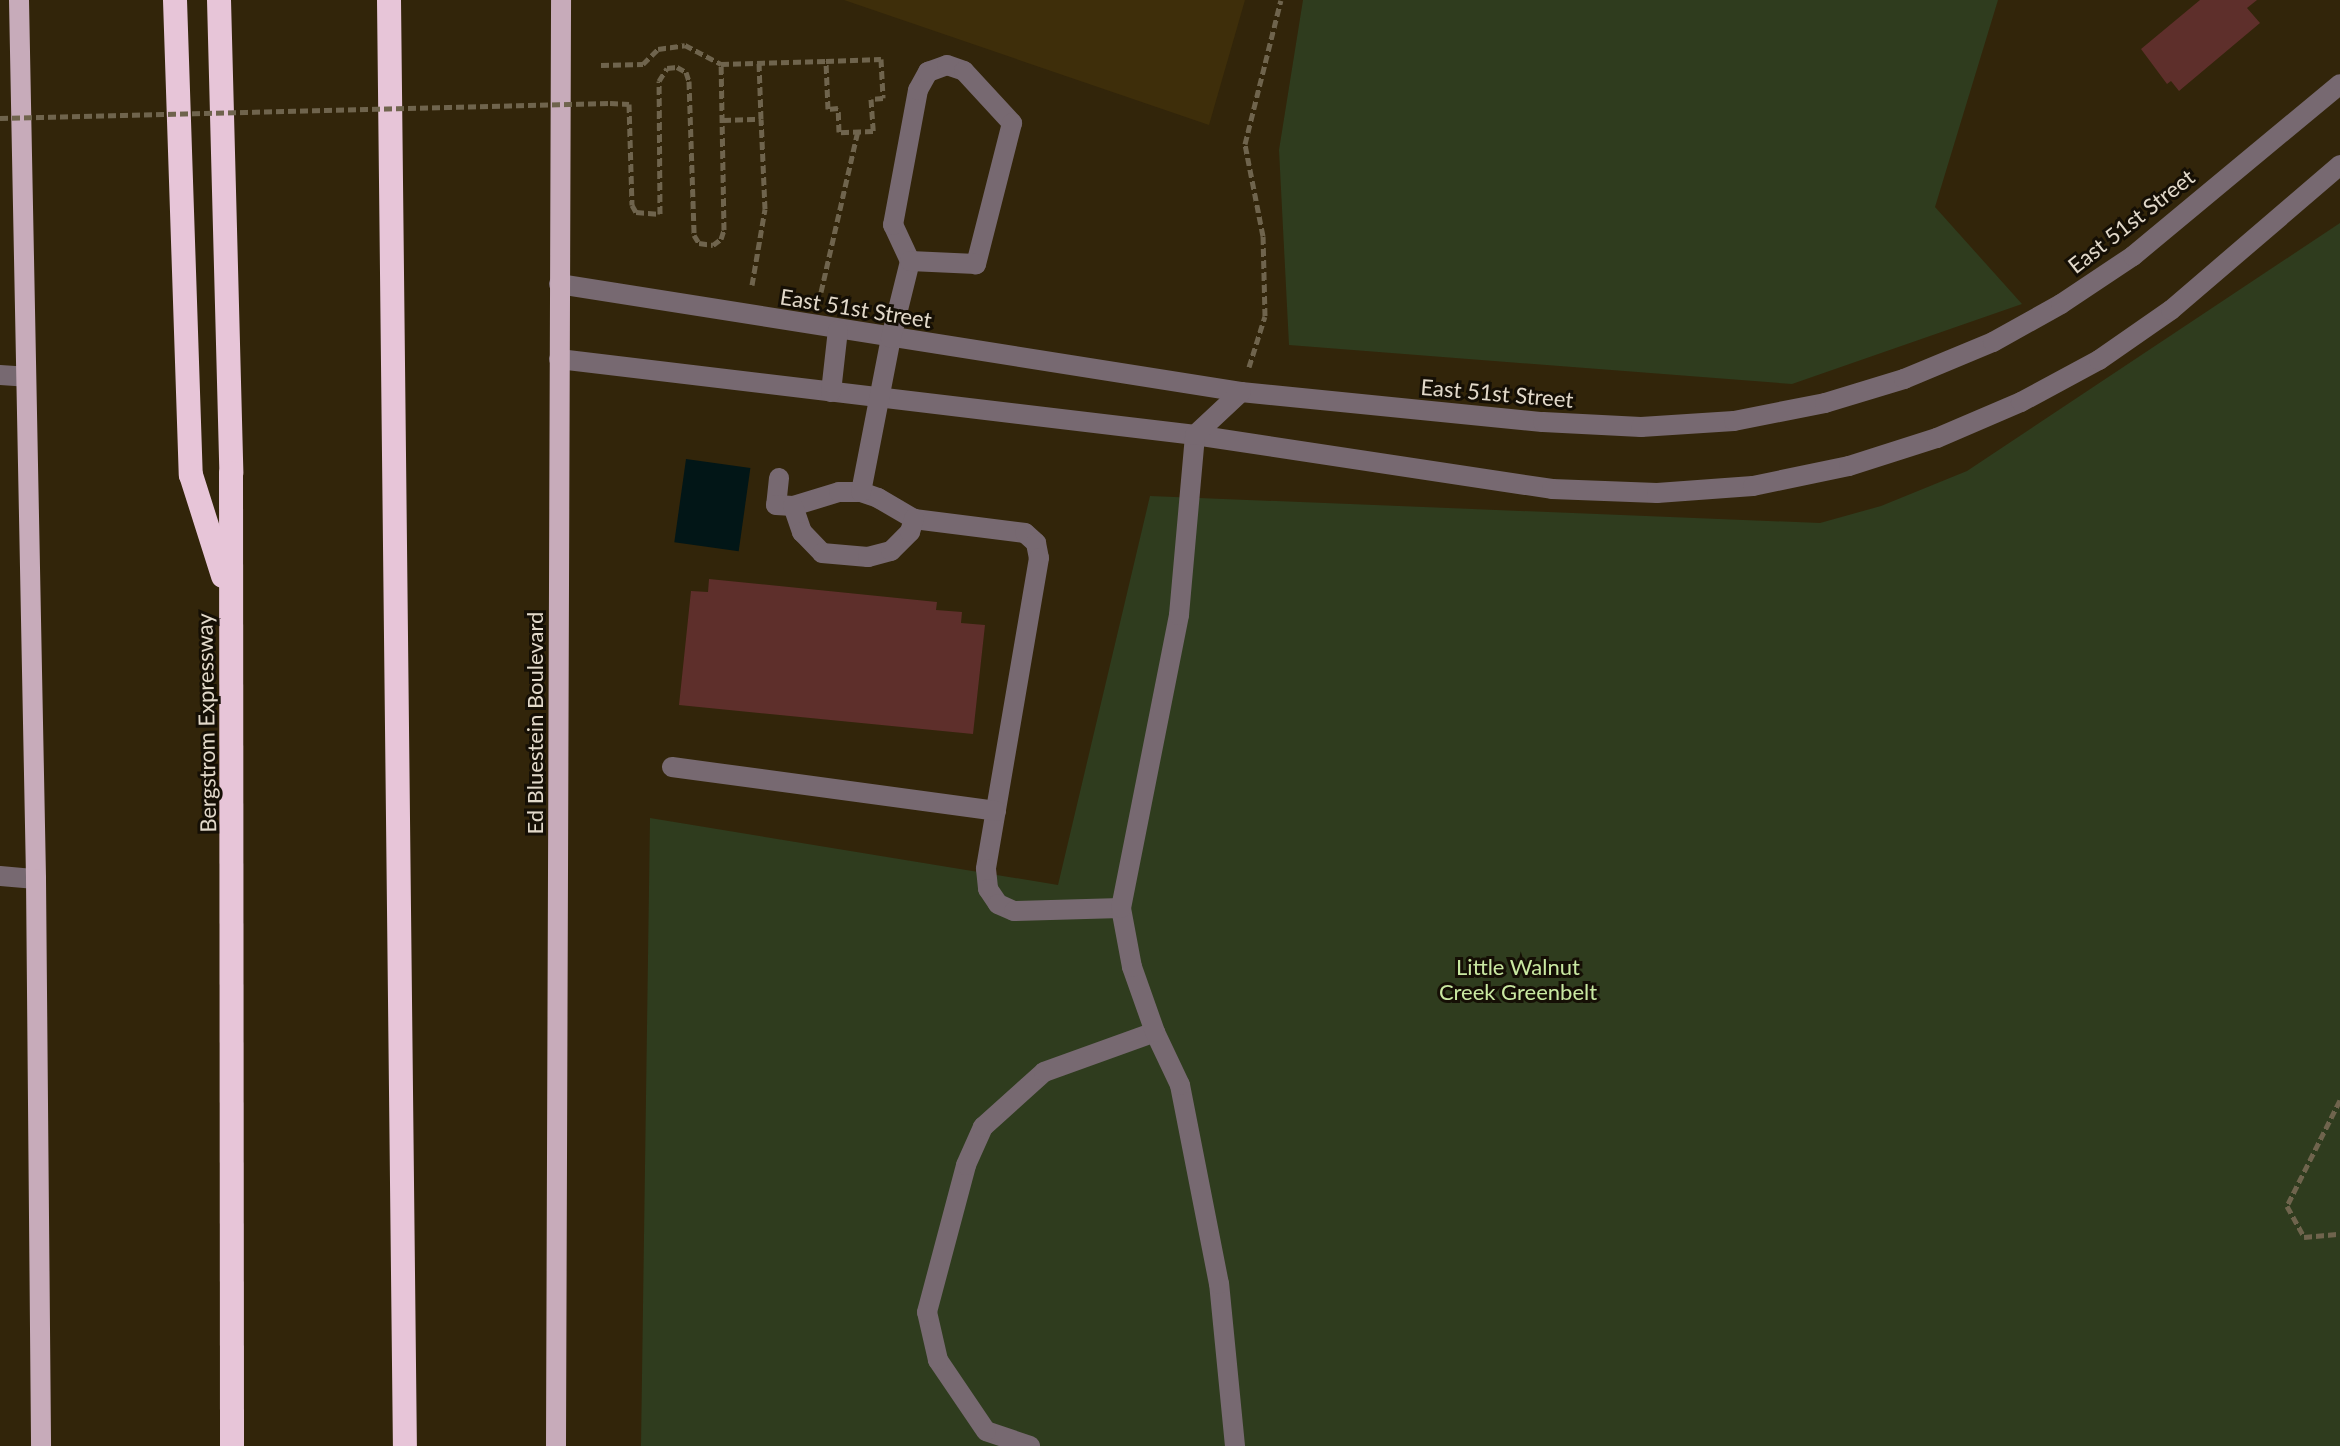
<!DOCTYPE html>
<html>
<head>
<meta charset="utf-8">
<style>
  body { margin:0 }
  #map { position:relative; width:2340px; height:1446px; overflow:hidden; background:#32250a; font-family:Lato,sans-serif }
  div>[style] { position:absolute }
  .built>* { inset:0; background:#3e2e0a }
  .green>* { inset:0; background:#2f3c1e }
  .water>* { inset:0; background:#021617; transform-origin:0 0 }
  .building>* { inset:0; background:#5e2f2b }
  .path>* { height:5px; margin-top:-2.5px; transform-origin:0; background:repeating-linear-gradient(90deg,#6f644d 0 8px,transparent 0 12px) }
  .minor>* { height:20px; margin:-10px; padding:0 10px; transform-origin:10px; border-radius:10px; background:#776971 }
  .major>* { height:20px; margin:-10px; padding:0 10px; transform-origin:10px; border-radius:10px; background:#c7abba }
  .highway>* { height:24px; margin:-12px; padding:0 12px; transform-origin:12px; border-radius:12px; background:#e7c5d8 }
  .path-bridge>* { height:5px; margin-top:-2.5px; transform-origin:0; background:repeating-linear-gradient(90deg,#6f644d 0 8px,transparent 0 12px) }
  span { translate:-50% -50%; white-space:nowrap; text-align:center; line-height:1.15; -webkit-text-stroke:6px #150f05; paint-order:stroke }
  .street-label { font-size:22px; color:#e2d9ca }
  .park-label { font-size:22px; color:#c9e8a1 }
</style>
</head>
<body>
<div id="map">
  <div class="built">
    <i style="clip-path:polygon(844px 0,1245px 0,1209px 125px)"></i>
  </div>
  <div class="green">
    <i style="clip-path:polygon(1303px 0,1998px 0,1935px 207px,2022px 304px,1792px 384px,1289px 345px,1279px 150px)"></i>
    <i style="clip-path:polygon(2340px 223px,2340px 1446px,641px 1446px,650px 818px,1058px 885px,1150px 496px,1820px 523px,1881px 506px,1967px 471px)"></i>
  </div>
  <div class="water">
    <i style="left:686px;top:459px;width:65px;height:84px;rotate:8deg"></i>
  </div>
  <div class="building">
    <i style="clip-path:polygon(2200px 0,2257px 0,2247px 8px,2260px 23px,2179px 91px,2171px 81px,2167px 84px,2141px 49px)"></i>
    <i style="clip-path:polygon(709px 579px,937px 602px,936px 610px,962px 612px,961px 623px,985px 625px,973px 734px,679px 705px,691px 591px,708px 592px)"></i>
  </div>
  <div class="path">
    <i style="left:601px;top:65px;width:42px;rotate:-1.4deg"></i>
    <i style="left:643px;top:64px;width:21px;rotate:-45deg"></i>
    <i style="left:658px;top:49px;width:27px;rotate:-8deg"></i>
    <i style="left:685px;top:45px;width:41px;rotate:27.8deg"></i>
    <i style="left:721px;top:64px;width:105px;rotate:-1.6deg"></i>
    <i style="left:826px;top:61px;width:55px;rotate:-2.1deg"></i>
    <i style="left:881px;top:59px;width:39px;rotate:87deg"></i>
    <i style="left:883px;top:98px;width:12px;rotate:175deg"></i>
    <i style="left:871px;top:99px;width:32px;rotate:86deg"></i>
    <i style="left:873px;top:131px;width:34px;rotate:178deg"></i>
    <i style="left:839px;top:132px;width:24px;rotate:-92deg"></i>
    <i style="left:838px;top:108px;width:10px;rotate:174deg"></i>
    <i style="left:828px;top:109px;width:48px;rotate:-92.4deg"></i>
    <i style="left:610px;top:103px;width:19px;rotate:3deg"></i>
    <i style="left:629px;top:104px;width:101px;rotate:88.3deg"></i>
    <i style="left:632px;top:205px;width:8px;rotate:60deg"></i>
    <i style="left:636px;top:212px;width:24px;rotate:5deg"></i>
    <i style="left:660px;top:214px;width:133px;rotate:-90.4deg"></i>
    <i style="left:659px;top:81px;width:15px;rotate:-58deg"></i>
    <i style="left:667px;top:68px;width:10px;rotate:-6deg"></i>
    <i style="left:677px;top:67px;width:10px;rotate:29deg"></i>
    <i style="left:686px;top:72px;width:9px;rotate:72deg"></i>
    <i style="left:689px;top:81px;width:154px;rotate:88.1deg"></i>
    <i style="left:694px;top:235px;width:9px;rotate:58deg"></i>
    <i style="left:699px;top:243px;width:14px;rotate:8deg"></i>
    <i style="left:713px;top:245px;width:10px;rotate:-37deg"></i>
    <i style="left:721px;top:239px;width:9px;rotate:-72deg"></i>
    <i style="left:724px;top:230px;width:166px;rotate:-91deg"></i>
    <i style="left:723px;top:120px;width:38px;rotate:-2deg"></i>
    <i style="left:761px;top:119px;width:56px;rotate:-92deg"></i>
    <i style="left:752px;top:285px;width:77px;rotate:-80.3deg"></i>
    <i style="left:765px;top:209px;width:90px;rotate:-92.5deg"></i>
    <i style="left:821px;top:292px;width:165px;rotate:-77.1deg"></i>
    <i style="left:1249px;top:367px;width:53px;rotate:-72.6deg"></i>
    <i style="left:1265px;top:316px;width:80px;rotate:-91.4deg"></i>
    <i style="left:1263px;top:236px;width:94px;rotate:-101.1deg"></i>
    <i style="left:1245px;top:144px;width:148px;rotate:-76deg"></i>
    <i style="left:2340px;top:1100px;width:119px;rotate:116.6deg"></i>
    <i style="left:2287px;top:1206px;width:35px;rotate:61deg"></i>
    <i style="left:2304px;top:1237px;width:36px;rotate:-5deg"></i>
  </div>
  <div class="minor">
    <i style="left:559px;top:284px;width:690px;rotate:9deg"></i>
    <i style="left:1241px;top:392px;width:303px;rotate:5.7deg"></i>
    <i style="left:1543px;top:422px;width:98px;rotate:2.9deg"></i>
    <i style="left:1641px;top:427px;width:93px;rotate:-3.7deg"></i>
    <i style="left:1734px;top:421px;width:93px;rotate:-11.2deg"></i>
    <i style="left:1825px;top:403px;width:83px;rotate:-16.9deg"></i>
    <i style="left:1904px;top:379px;width:96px;rotate:-22.6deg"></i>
    <i style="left:1993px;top:342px;width:78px;rotate:-29.2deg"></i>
    <i style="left:2061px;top:304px;width:87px;rotate:-33.7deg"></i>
    <i style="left:2133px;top:256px;width:269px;rotate:-39.7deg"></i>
    <i style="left:559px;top:359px;width:641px;rotate:6.81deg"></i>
    <i style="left:1195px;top:435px;width:361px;rotate:8.6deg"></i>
    <i style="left:1552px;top:489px;width:105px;rotate:2.2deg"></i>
    <i style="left:1657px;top:493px;width:96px;rotate:-4.2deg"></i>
    <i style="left:1753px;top:486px;width:98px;rotate:-11.8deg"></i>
    <i style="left:1849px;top:466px;width:92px;rotate:-17.7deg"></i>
    <i style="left:1937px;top:438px;width:91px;rotate:-23.2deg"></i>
    <i style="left:2021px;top:402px;width:89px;rotate:-28.3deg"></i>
    <i style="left:2099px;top:360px;width:88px;rotate:-34.8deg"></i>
    <i style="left:2171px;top:310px;width:223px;rotate:-40.6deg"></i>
    <i style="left:0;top:375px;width:26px;rotate:4deg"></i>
    <i style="left:831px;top:392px;width:62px;rotate:-83.6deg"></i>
    <i style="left:779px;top:478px;width:27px;rotate:96deg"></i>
    <i style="left:776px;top:505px;width:17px;rotate:3deg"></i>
    <i style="left:793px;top:506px;width:48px;rotate:-16.9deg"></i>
    <i style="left:839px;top:492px;width:22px"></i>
    <i style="left:861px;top:492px;width:18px;rotate:19deg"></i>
    <i style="left:878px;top:498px;width:42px;rotate:30.3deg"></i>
    <i style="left:914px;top:519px;width:112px;rotate:7.2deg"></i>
    <i style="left:1025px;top:533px;width:15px;rotate:42deg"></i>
    <i style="left:1036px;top:543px;width:15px;rotate:79deg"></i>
    <i style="left:1039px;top:558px;width:315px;rotate:99.7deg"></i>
    <i style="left:986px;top:869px;width:20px;rotate:84deg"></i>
    <i style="left:988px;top:889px;width:18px;rotate:56deg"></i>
    <i style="left:998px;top:904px;width:17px;rotate:24deg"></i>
    <i style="left:1014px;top:911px;width:107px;rotate:-1.6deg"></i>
    <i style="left:861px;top:492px;width:157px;rotate:-79deg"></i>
    <i style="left:891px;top:338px;width:79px;rotate:-76.1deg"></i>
    <i style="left:910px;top:261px;width:40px;rotate:-115deg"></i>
    <i style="left:893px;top:225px;width:137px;rotate:-79.5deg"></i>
    <i style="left:918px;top:90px;width:21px;rotate:-61deg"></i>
    <i style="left:928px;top:72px;width:20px;rotate:-20deg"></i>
    <i style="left:947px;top:65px;width:18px;rotate:19deg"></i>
    <i style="left:964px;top:71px;width:71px;rotate:47.3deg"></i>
    <i style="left:1012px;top:123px;width:146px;rotate:104.3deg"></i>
    <i style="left:976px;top:264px;width:66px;rotate:-177.4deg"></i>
    <i style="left:793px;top:506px;width:28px;rotate:71deg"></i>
    <i style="left:802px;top:532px;width:29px;rotate:46deg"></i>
    <i style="left:822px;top:553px;width:46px;rotate:5deg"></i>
    <i style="left:868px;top:557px;width:24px;rotate:-15deg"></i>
    <i style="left:891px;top:551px;width:27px;rotate:-45deg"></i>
    <i style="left:910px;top:532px;width:14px;rotate:-73deg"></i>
    <i style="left:672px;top:767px;width:327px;rotate:7.7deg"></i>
    <i style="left:0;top:876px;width:36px;rotate:5deg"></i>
    <i style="left:1030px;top:1446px;width:46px;rotate:-161.2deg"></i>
    <i style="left:986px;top:1431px;width:86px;rotate:-124.1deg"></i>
    <i style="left:938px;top:1360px;width:49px;rotate:-102.9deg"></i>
    <i style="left:927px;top:1312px;width:152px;rotate:-75.1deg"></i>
    <i style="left:966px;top:1165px;width:42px;rotate:-65.9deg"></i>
    <i style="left:983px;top:1127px;width:82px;rotate:-42deg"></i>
    <i style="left:1044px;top:1072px;width:118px;rotate:-19.8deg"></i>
    <i style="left:1235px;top:1446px;width:163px;rotate:-95.6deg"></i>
    <i style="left:1219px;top:1284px;width:203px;rotate:-101.1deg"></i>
    <i style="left:1180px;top:1085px;width:59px;rotate:-115.3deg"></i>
    <i style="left:1155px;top:1032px;width:69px;rotate:-109.5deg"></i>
    <i style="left:1132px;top:967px;width:60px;rotate:-100.6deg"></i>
    <i style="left:1121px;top:908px;width:299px;rotate:-78.8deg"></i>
    <i style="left:1179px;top:615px;width:181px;rotate:-84.9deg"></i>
    <i style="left:1195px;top:435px;width:63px;rotate:-43.1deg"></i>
  </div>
  <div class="major">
    <i style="left:19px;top:0;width:879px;rotate:88.89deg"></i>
    <i style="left:36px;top:879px;width:567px;rotate:89.49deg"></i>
    <i style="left:556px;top:1446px;width:1446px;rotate:-89.8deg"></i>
  </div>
  <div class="highway">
    <i style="left:175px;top:0;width:475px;rotate:88.1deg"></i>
    <i style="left:191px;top:475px;width:106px;rotate:72.4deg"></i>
    <i style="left:219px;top:0;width:473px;rotate:88.5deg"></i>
    <i style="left:231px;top:473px;width:973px;rotate:89.94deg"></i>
    <i style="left:389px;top:0;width:1446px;rotate:89.37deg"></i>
  </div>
  <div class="path-bridge">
    <i style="left:0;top:118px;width:610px;rotate:-1.41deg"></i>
  </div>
  <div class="street-label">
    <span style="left:2131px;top:221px;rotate:-38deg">East 51st Street</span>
    <span style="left:856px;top:308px;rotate:9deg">East 51st Street</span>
    <span style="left:1497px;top:393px;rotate:5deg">East 51st Street</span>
    <span style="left:206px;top:723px;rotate:-91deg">Bergstrom Expressway</span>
    <span style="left:535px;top:723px;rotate:-90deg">Ed Bluestein Boulevard</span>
  </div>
  <div class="park-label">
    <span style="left:1518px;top:979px">Little Walnut<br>Creek Greenbelt</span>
  </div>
</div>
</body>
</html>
